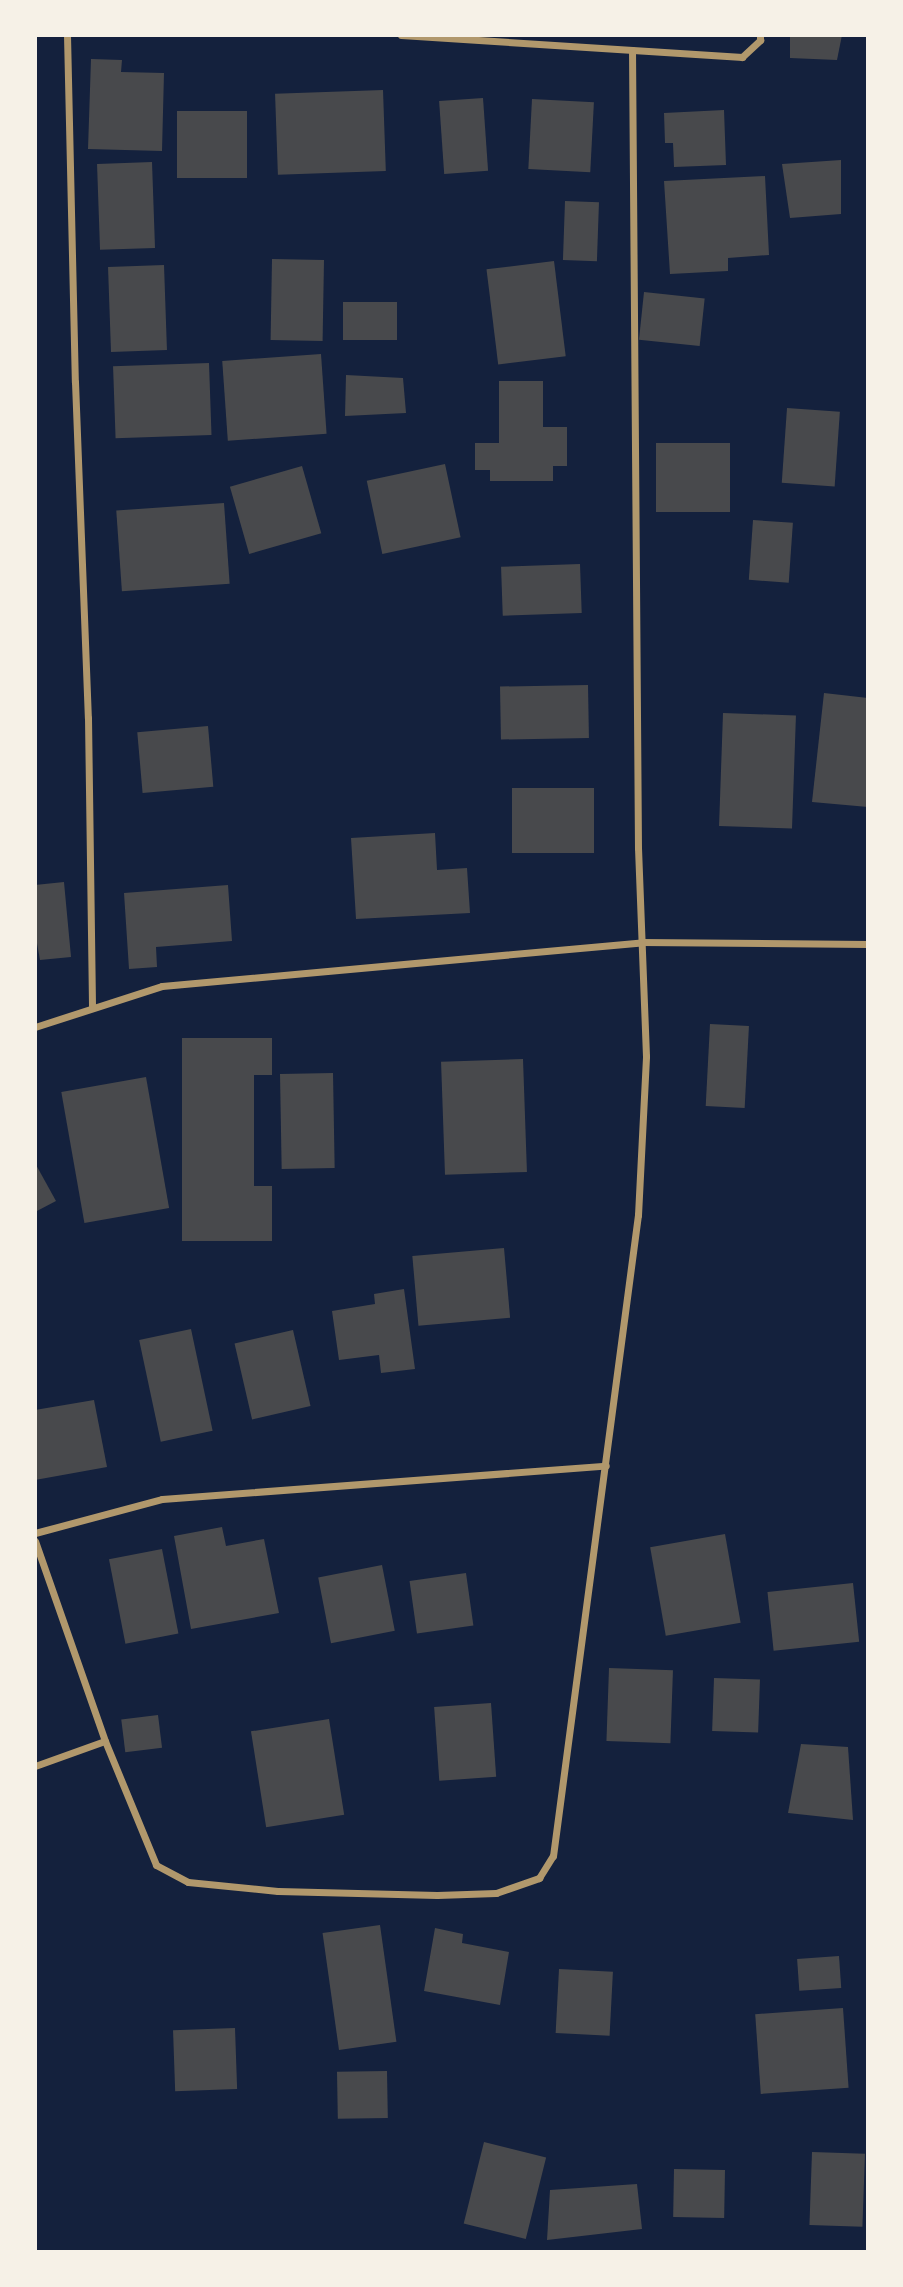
<!DOCTYPE html>
<html>
<head>
<meta charset="utf-8">
<style>
  body { margin:0 }
  #map { position:relative; width:903px; height:2287px; overflow:hidden; background:#14213d; font-family:"Noto Serif",serif }
  div>[style] { position:absolute }
  .building>* { inset:0; background:#48494c; transform-origin:0 0 }
  .minor>* { height:7px; margin:-3.5px; padding:0 3.5px; transform-origin:3.5px; border-radius:3.5px; background:#b1986c }
  span { translate:-50% -50%; white-space:nowrap; text-align:center; line-height:1.15; -webkit-text-stroke:7px #f6f1e7; paint-order:stroke }
  .frame { position:absolute; inset:0; border:37px solid #f6f1e7; pointer-events:none }
</style>
</head>
<body>
<div id="map">
  <div class="building">
    <i style="clip-path:polygon(790px 35px,842px 35px,837px 60px,790px 58px)"></i>
    <i style="clip-path:polygon(91px 59px,122px 60px,121px 72px,164px 73px,162px 151px,88px 149px)"></i>
    <i style="left:383px;top:90px;width:81px;height:108px;rotate:88deg"></i>
    <i style="left:483px;top:98px;width:73px;height:44px;rotate:86deg"></i>
    <i style="left:532px;top:99px;width:62px;height:70px;rotate:3deg"></i>
    <i style="clip-path:polygon(724px 110px,726px 165px,674px 167px,673px 143px,665px 143px,664px 113px)"></i>
    <i style="left:247px;top:111px;width:67px;height:70px;rotate:90deg"></i>
    <i style="clip-path:polygon(841px 160px,841px 214px,790px 218px,782px 164px)"></i>
    <i style="left:152px;top:162px;width:86px;height:55px;rotate:88deg"></i>
    <i style="clip-path:polygon(765px 176px,769px 255px,728px 258px,728px 271px,670px 274px,664px 181px)"></i>
    <i style="left:565px;top:201px;width:34px;height:59px;rotate:2deg"></i>
    <i style="left:324px;top:260px;width:81px;height:52px;rotate:91deg"></i>
    <i style="left:554px;top:261px;width:96px;height:68px;rotate:83deg"></i>
    <i style="left:164px;top:265px;width:85px;height:56px;rotate:88deg"></i>
    <i style="left:644px;top:292px;width:61px;height:48px;rotate:6deg"></i>
    <i style="left:397px;top:302px;width:38px;height:54px;rotate:90deg"></i>
    <i style="left:321px;top:354px;width:80px;height:99px;rotate:86deg"></i>
    <i style="left:209px;top:363px;width:72px;height:96px;rotate:88deg"></i>
    <i style="clip-path:polygon(346px 375px,403px 378px,406px 413px,345px 416px)"></i>
    <i style="clip-path:polygon(499px 381px,543px 381px,543px 427px,567px 427px,567px 466px,553px 466px,553px 481px,490px 481px,490px 470px,475px 470px,475px 443px,499px 443px)"></i>
    <i style="left:787px;top:408px;width:53px;height:75px;rotate:4deg"></i>
    <i style="left:656px;top:443px;width:74px;height:69px"></i>
    <i style="left:445px;top:464px;width:75px;height:80px;rotate:78deg"></i>
    <i style="left:302px;top:466px;width:70px;height:75px;rotate:74deg"></i>
    <i style="left:224px;top:503px;width:81px;height:108px;rotate:86deg"></i>
    <i style="left:753px;top:520px;width:40px;height:60px;rotate:4deg"></i>
    <i style="left:580px;top:564px;width:49px;height:79px;rotate:88deg"></i>
    <i style="left:588px;top:685px;width:53px;height:88px;rotate:89deg"></i>
    <i style="clip-path:polygon(824px 693px,868px 698px,868px 807px,812px 802px)"></i>
    <i style="left:723px;top:713px;width:73px;height:113px;rotate:2deg"></i>
    <i style="left:208px;top:726px;width:61px;height:71px;rotate:85deg"></i>
    <i style="left:512px;top:788px;width:82px;height:65px"></i>
    <i style="clip-path:polygon(435px 833px,437px 870px,467px 868px,470px 913px,356px 919px,351px 838px)"></i>
    <i style="clip-path:polygon(64px 882px,71px 957px,40px 960px,35px 932px,35px 885px)"></i>
    <i style="clip-path:polygon(228px 885px,232px 941px,156px 947px,157px 967px,129px 969px,124px 893px)"></i>
    <i style="left:710px;top:1024px;width:39px;height:82px;rotate:3deg"></i>
    <i style="clip-path:polygon(182px 1038px,272px 1038px,272px 1075px,254px 1075px,254px 1186px,272px 1186px,272px 1241px,182px 1241px)"></i>
    <i style="left:523px;top:1059px;width:113px;height:82px;rotate:88deg"></i>
    <i style="left:333px;top:1073px;width:95px;height:53px;rotate:89deg"></i>
    <i style="left:146px;top:1077px;width:133px;height:86px;rotate:80deg"></i>
    <i style="clip-path:polygon(35px 1163px,56px 1201px,35px 1212px)"></i>
    <i style="left:504px;top:1248px;width:70px;height:92px;rotate:85deg"></i>
    <i style="clip-path:polygon(404px 1289px,415px 1369px,381px 1373px,379px 1355px,339px 1360px,332px 1311px,375px 1304px,374px 1294px)"></i>
    <i style="left:191px;top:1329px;width:104px;height:53px;rotate:78deg"></i>
    <i style="left:293px;top:1330px;width:78px;height:60px;rotate:77deg"></i>
    <i style="clip-path:polygon(94px 1400px,107px 1467px,35px 1480px,35px 1410px)"></i>
    <i style="clip-path:polygon(222px 1527px,226px 1546px,264px 1539px,279px 1613px,191px 1629px,174px 1536px)"></i>
    <i style="left:725px;top:1534px;width:90px;height:76px;rotate:80deg"></i>
    <i style="left:162px;top:1549px;width:86px;height:54px;rotate:79deg"></i>
    <i style="left:382px;top:1565px;width:67px;height:65px;rotate:79deg"></i>
    <i style="left:466px;top:1573px;width:53px;height:57px;rotate:82deg"></i>
    <i style="left:853px;top:1583px;width:59px;height:86px;rotate:84deg"></i>
    <i style="left:609px;top:1668px;width:64px;height:73px;rotate:2deg"></i>
    <i style="left:714px;top:1678px;width:46px;height:53px;rotate:2deg"></i>
    <i style="left:491px;top:1703px;width:74px;height:57px;rotate:86deg"></i>
    <i style="left:158px;top:1715px;width:33px;height:37px;rotate:83deg"></i>
    <i style="left:329px;top:1719px;width:97px;height:79px;rotate:81deg"></i>
    <i style="clip-path:polygon(801px 1744px,848px 1747px,853px 1820px,788px 1813px)"></i>
    <i style="left:380px;top:1925px;width:118px;height:58px;rotate:82deg"></i>
    <i style="clip-path:polygon(435px 1928px,463px 1934px,462px 1943px,509px 1952px,500px 2005px,424px 1991px)"></i>
    <i style="left:839px;top:1956px;width:32px;height:42px;rotate:86deg"></i>
    <i style="left:559px;top:1969px;width:54px;height:64px;rotate:3deg"></i>
    <i style="left:843px;top:2008px;width:80px;height:88px;rotate:86deg"></i>
    <i style="left:235px;top:2028px;width:61px;height:62px;rotate:88deg"></i>
    <i style="left:387px;top:2071px;width:47px;height:50px;rotate:89deg"></i>
    <i style="left:484px;top:2142px;width:64px;height:84px;rotate:14deg"></i>
    <i style="left:812px;top:2152px;width:53px;height:73px;rotate:2deg"></i>
    <i style="left:674px;top:2169px;width:51px;height:48px;rotate:1deg"></i>
    <i style="clip-path:polygon(637px 2184px,642px 2229px,547px 2240px,550px 2190px)"></i>
  </div>
  <div class="minor">
    <i style="left:67px;top:35px;width:347px;rotate:88.7deg"></i>
    <i style="left:75px;top:382px;width:336px;rotate:87.8deg"></i>
    <i style="left:88px;top:718px;width:288px;rotate:89.2deg"></i>
    <i style="left:401px;top:35px;width:342px;rotate:3.7deg"></i>
    <i style="left:742px;top:57px;width:25px;rotate:-43deg"></i>
    <i style="left:760px;top:40px;width:5px;rotate:-90deg"></i>
    <i style="left:35px;top:1027px;width:133px;rotate:-17.9deg"></i>
    <i style="left:162px;top:986px;width:481px;rotate:-5.2deg"></i>
    <i style="left:641px;top:942px;width:227px;rotate:0.5deg"></i>
    <i style="left:35px;top:1533px;width:131px;rotate:-15deg"></i>
    <i style="left:162px;top:1499px;width:445px;rotate:-4.3deg"></i>
    <i style="left:35px;top:1541px;width:212px;rotate:70.7deg"></i>
    <i style="left:105px;top:1741px;width:134px;rotate:67.6deg"></i>
    <i style="left:156px;top:1865px;width:36px;rotate:28deg"></i>
    <i style="left:188px;top:1882px;width:90px;rotate:5.7deg"></i>
    <i style="left:278px;top:1891px;width:159px;rotate:1.4deg"></i>
    <i style="left:437px;top:1895px;width:59px;rotate:-1.9deg"></i>
    <i style="left:496px;top:1893px;width:46px;rotate:-19.2deg"></i>
    <i style="left:539px;top:1878px;width:26px;rotate:-58deg"></i>
    <i style="left:553px;top:1856px;width:647px;rotate:-82.45deg"></i>
    <i style="left:638px;top:1215px;width:159px;rotate:-87.1deg"></i>
    <i style="left:646px;top:1056px;width:208px;rotate:-92.2deg"></i>
    <i style="left:638px;top:848px;width:798px;rotate:-90.43deg"></i>
    <i style="left:35px;top:1766px;width:74px;rotate:-19.7deg"></i>
  </div>
  <div class="frame"></div>
</div>
</body>
</html>
